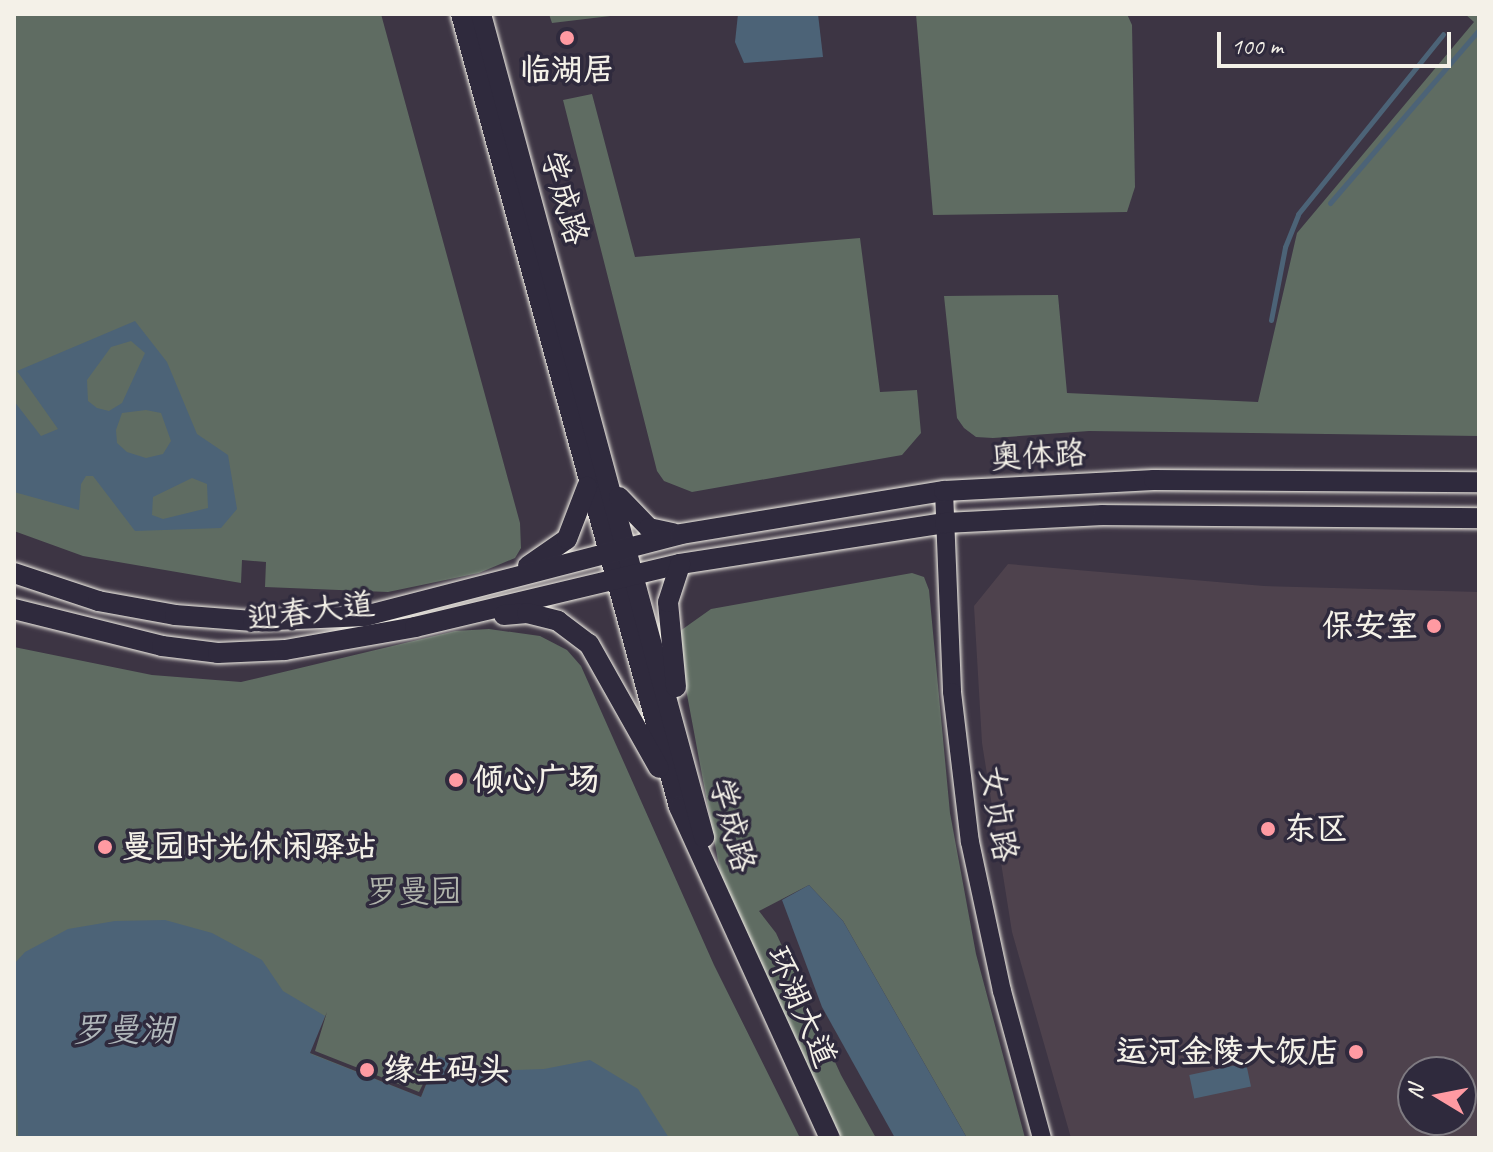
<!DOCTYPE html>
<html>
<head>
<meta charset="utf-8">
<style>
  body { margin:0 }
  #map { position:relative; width:1493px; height:1152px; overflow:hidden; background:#3d3544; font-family:Caveat,"LXGW WenKai TC",sans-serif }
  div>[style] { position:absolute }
  .built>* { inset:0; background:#4e424d }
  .green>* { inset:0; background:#5f6c62 }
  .water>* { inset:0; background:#4c6377; transform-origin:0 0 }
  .pier>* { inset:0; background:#3d3544 }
  .stream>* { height:5px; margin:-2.5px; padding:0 2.5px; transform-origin:2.5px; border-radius:2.5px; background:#4c6377 }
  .roads { filter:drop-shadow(0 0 2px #f4f1e8) drop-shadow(0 0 2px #f4f1e8) }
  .tertiary>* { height:18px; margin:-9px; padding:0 9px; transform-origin:9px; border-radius:9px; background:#2f2a3d }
  .secondary>* { height:20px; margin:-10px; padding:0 10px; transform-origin:10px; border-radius:10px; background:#2f2a3d }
  .dots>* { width:22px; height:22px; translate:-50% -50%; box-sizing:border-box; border:4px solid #2f2a3d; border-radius:50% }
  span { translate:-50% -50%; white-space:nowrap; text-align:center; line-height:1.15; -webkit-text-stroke:7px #2f2a3d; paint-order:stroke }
  .poi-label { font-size:32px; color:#f4f1e8; font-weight:700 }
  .right { translate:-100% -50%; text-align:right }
  .left { translate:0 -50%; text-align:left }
  .street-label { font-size:32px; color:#f4f1e8 }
  .park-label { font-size:32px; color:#b1b5ac }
  .water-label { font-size:34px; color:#b1b8bb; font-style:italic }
  .frame { position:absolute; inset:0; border:16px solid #f4f1e8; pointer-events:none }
  .north { position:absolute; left:1397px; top:1056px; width:80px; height:80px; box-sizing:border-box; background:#2f2a3d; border:2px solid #7e7a81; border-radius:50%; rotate:280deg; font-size:22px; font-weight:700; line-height:32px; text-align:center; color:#f4f1e8 }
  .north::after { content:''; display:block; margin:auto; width:28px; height:36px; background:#ff9aa2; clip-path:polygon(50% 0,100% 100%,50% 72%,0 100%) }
  .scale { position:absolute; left:1217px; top:32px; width:234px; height:36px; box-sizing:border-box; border:4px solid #f4f1e8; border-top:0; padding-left:10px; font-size:24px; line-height:28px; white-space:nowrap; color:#f4f1e8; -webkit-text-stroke:6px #2f2a3d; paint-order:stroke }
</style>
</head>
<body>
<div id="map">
  <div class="built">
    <i style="clip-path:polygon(evenodd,1008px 564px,1264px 586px,1479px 592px,1479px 1138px,1071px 1138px,1012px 932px,982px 743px,974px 606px,1008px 564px,1413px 1072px,1461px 1072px,1461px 1120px,1413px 1120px,1413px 1072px)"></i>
  </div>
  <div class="green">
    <i style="clip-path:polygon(14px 14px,381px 14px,520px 523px,521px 548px,515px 558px,479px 573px,388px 592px,265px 587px,266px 562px,242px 560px,241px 583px,83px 556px,14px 531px)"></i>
    <i style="clip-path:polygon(549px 14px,627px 14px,552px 23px)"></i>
    <i style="clip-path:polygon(916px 14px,1127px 14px,1132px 25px,1135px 187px,1127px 212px,933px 215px)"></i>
    <i style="clip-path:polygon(1465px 14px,1479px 14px,1479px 436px,1089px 431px,993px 438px,976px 437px,964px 428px,957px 418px,944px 296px,1058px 295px,1067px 393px,1258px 402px,1297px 233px,1474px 22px)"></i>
    <i style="clip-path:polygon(592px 94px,635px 257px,860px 238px,880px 392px,917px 390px,921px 433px,902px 455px,692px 492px,664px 481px,657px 471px,563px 100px)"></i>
    <i style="clip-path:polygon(912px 573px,924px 577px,929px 590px,950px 813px,976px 954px,1025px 1138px,967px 1138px,843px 921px,809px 885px,759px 911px,776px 933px,841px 1075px,876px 1138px,841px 1138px,724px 893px,680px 657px,680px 631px,711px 609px)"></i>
    <i style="clip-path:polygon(489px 629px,540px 636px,567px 650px,581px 666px,714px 965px,800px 1138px,14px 1138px,14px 647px,152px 675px,241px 682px,455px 631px)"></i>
  </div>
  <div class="water">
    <i style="clip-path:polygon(738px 14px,818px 14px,823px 57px,744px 63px,735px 42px)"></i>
    <i style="clip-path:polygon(evenodd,135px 321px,167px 362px,197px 434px,228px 455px,237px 509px,221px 528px,135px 531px,93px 476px,86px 476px,81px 484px,79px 510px,14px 492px,14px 401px,41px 436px,58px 429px,17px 371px,135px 321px,131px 341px,145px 353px,122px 403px,109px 411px,97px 408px,88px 401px,87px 380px,111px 347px,131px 341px,135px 321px,146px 410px,161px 413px,171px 441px,163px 454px,146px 458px,127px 452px,117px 443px,116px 430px,122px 413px,146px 410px,135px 321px,192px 478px,207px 484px,208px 508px,163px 519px,152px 515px,153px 497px,192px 478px)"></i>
    <i style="clip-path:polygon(809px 885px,843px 921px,967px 1138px,895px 1138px,822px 1007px,782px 900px)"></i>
    <i style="clip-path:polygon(165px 920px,212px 933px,262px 960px,283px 991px,325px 1016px,311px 1054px,421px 1097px,438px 1056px,485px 1071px,544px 1069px,590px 1060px,638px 1089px,669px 1138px,18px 1138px,14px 964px,25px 952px,68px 929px,115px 921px)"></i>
    <i style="left:1246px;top:1063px;width:24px;height:58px;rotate:78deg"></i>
  </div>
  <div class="pier">
    <i style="clip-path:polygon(327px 1012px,315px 1051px,419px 1092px,439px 1052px,421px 1097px,310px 1053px)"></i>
  </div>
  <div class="stream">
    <i style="left:1330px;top:203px;width:228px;rotate:-49.3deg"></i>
    <i style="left:1271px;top:320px;width:74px;rotate:-79.1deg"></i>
    <i style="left:1285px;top:247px;width:35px;rotate:-68deg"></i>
    <i style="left:1298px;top:214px;width:231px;rotate:-51.1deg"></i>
  </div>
  <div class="roads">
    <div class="tertiary">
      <i style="left:944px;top:491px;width:201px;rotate:87.7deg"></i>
      <i style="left:952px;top:692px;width:151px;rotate:83.2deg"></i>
      <i style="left:970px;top:842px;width:152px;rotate:77.9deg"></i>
      <i style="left:1002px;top:991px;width:152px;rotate:74.8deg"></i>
    </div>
    <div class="secondary">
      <i style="left:461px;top:14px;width:822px;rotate:74.63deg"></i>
      <i style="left:679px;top:807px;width:364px;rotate:65.5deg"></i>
      <i style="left:481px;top:14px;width:853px;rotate:74.84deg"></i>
      <i style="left:619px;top:497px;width:43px;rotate:45.9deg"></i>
      <i style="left:649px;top:528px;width:25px;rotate:12deg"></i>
      <i style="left:528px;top:566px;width:47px;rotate:-34.7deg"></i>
      <i style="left:567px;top:539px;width:56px;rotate:-69deg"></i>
      <i style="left:14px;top:573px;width:89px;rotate:18.4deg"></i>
      <i style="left:98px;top:601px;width:78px;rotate:10.3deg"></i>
      <i style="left:175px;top:615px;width:78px;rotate:4.4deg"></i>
      <i style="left:253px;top:621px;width:112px;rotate:-2.6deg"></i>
      <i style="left:365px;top:616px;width:326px;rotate:-14.5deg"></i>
      <i style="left:681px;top:534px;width:266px;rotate:-9.3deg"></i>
      <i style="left:944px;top:491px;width:210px;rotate:-3deg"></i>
      <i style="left:1154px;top:480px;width:325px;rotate:0.4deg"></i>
      <i style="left:14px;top:609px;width:153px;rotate:14deg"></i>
      <i style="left:162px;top:646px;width:56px;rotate:7.1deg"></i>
      <i style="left:218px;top:653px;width:67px;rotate:-2.6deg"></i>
      <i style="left:285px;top:650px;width:132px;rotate:-10deg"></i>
      <i style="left:415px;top:627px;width:272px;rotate:-13.4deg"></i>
      <i style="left:680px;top:564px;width:268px;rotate:-8.8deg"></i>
      <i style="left:945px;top:523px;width:158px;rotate:-2.9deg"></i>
      <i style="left:1103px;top:515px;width:376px;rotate:0.5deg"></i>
      <i style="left:504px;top:615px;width:23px;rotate:-5deg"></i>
      <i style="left:527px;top:613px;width:32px;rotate:14deg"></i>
      <i style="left:558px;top:621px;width:39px;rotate:37deg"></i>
      <i style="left:589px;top:644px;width:142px;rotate:60.6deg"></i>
      <i style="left:676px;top:687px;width:85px;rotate:-95.4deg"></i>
      <i style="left:668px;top:602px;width:40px;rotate:-72deg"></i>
    </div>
  </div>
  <div class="dots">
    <i style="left:567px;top:38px;background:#ff9aa2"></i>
    <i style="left:1434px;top:626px;background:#ff9aa2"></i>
    <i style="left:456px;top:780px;background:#ff9aa2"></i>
    <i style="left:1268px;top:829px;background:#ff9aa2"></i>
    <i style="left:105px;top:847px;background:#ff9aa2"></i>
    <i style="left:1356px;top:1052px;background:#ff9aa2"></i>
    <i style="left:367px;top:1070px;background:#ff9aa2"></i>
  </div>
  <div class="poi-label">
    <span style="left:567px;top:70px">临湖居</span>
    <span class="right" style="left:1418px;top:626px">保安室</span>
    <span class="left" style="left:472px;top:780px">倾心广场</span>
    <span class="left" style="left:1284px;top:829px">东区</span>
    <span class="left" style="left:121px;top:847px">曼园时光休闲驿站</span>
    <span class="right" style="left:1340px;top:1052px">运河金陵大饭店</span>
    <span class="left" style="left:383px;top:1070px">缘生码头</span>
  </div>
  <div class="street-label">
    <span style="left:564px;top:198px;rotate:74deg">学成路</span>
    <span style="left:1038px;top:456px;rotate:-3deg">奥体路</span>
    <span style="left:311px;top:612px;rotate:-7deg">迎春大道</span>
    <span style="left:998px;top:814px;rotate:81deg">女贞路</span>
    <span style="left:732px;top:825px;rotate:75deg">学成路</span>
    <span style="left:801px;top:1007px;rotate:66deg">环湖大道</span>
  </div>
  <div class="park-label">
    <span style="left:414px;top:892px">罗曼园</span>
  </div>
  <div class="water-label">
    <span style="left:123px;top:1030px">罗曼湖</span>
  </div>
  <div class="frame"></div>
  <div class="north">N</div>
  <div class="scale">100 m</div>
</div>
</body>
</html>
